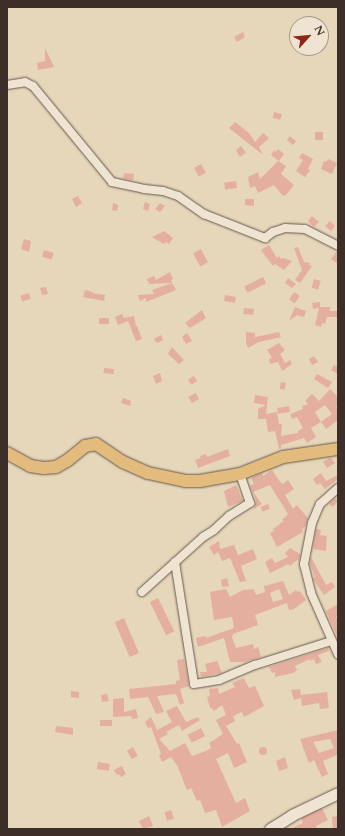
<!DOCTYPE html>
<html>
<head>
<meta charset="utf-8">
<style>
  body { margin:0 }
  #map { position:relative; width:345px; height:836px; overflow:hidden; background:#e6d6ba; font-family:Cardo,serif }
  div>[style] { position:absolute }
  .building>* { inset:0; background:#e5afa0; transform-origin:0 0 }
  .round { border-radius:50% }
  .roads { filter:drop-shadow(0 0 1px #66584c) drop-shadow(0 0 1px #66584c) }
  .minor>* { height:8px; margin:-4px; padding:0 4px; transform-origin:4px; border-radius:4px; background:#efe4d2 }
  .secondary>* { height:11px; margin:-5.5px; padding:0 5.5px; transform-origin:5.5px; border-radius:5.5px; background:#efe4d2 }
  .primary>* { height:12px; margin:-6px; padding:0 6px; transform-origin:6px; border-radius:6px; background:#e3bb7d }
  span { translate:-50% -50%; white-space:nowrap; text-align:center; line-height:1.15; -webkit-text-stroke:3.5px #efe4d2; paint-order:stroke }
  .frame { position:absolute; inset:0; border:8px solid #3c2e28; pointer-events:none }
  .north { position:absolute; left:289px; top:16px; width:40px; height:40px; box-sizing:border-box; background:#efe4d2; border:1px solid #a79b8e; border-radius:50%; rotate:63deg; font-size:11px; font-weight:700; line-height:16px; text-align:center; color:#3c2e28 }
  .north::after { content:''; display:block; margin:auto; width:14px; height:18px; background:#8f2418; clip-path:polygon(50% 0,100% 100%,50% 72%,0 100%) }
</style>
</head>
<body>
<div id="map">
  <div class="building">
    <i style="clip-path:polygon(243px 32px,245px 37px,237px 42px,234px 37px)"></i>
    <i style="clip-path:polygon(45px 48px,54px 67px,38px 70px,37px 63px,45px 61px)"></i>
    <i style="left:274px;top:112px;width:8px;height:6px;rotate:14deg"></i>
    <i style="clip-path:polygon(235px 122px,249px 133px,255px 142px,263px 133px,269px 138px,259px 147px,263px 155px,229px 128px)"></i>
    <i style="left:323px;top:132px;width:8px;height:8px;rotate:90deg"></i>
    <i style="left:290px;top:136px;width:8px;height:5px;rotate:40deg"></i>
    <i style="clip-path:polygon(241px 146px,246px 153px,240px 157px,236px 150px)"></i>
    <i style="clip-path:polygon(278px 149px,284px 154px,279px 161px,271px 155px,274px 150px,276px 152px)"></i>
    <i style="clip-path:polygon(302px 153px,313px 159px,308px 169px,310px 170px,305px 177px,296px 171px,303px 160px,299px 158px)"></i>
    <i style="clip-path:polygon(328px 159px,337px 163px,332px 174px,321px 169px,324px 161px,326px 162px)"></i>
    <i style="clip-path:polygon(278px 161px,286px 166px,281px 174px,294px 185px,286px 195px,283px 196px,274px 185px,258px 193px,255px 186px,250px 188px,248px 177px,258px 172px,260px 179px)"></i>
    <i style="left:201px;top:164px;width:10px;height:8px;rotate:61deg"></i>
    <i style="left:124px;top:173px;width:10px;height:6px;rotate:6deg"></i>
    <i style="left:236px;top:181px;width:7px;height:12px;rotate:82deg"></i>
    <i style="clip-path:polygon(78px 196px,82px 203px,76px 207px,72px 199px)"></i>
    <i style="clip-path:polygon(245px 199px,254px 199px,254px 206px,245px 205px)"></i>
    <i style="clip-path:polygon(145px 202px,150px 204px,148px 211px,143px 209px)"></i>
    <i style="clip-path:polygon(113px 203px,118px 205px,117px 211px,112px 210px)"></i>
    <i style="clip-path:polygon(160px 203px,165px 206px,160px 212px,155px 209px)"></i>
    <i style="clip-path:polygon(312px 216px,319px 222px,314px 227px,308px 221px)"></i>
    <i style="clip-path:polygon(330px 221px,335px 226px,331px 231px,325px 226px)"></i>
    <i style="clip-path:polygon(164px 231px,173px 238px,169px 244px,166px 242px,164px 244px,152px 237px)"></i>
    <i style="clip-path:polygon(24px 239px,31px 241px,29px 252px,21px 249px)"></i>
    <i style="clip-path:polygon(269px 245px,277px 258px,279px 256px,281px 259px,283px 258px,292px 261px,284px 270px,275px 264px,273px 266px,261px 250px)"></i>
    <i style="clip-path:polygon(298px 247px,304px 262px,310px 263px,309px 265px,312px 266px,300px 283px,295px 280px,302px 270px,294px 248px)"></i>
    <i style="left:201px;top:249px;width:15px;height:9px;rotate:62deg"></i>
    <i style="left:44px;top:250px;width:10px;height:7px;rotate:17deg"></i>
    <i style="clip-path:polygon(337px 251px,338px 251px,338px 264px,331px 259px)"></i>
    <i style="clip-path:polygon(170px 272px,173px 279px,171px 280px,172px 283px,149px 284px,147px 279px,154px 276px,156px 280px)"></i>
    <i style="left:263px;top:277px;width:7px;height:21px;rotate:63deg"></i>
    <i style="clip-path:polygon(288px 278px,296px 284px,292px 288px,285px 283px)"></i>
    <i style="left:314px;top:279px;width:7px;height:9px;rotate:16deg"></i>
    <i style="clip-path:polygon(172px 283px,176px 290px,146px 302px,146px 298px,140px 301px,138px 295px,154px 294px,152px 290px)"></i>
    <i style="clip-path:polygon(46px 287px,48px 294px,42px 295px,40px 288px)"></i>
    <i style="clip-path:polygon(85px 290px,93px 292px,92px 293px,105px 295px,104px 301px,83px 297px)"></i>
    <i style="left:294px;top:292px;width:7px;height:9px;rotate:34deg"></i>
    <i style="left:29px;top:293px;width:6px;height:9px;rotate:72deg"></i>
    <i style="left:225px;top:295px;width:11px;height:6px;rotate:10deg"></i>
    <i style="clip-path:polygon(320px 302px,320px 307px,330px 307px,330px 311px,338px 311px,338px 317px,327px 317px,325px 324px,322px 323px,321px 327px,315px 325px,319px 308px,313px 309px,312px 303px)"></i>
    <i style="clip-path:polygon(295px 307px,306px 311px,304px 317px,297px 315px,289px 321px)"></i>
    <i style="left:244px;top:308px;width:10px;height:6px;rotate:6deg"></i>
    <i style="clip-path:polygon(202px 310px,206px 318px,190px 328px,185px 323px)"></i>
    <i style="clip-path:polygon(122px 314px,124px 318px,134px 316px,136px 326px,137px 326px,142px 339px,136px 341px,128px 321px,118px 325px,115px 317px)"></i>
    <i style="left:99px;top:318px;width:10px;height:6px"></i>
    <i style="clip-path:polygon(246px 332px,255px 333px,255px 337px,279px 332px,281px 337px,259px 342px,248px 348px,246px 343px)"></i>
    <i style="clip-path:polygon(187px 333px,192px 341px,186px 344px,182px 337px)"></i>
    <i style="clip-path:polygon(161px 335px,163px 340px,157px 343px,154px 339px)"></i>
    <i style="clip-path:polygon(279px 343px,285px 350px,280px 354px,285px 363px,290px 360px,292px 364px,282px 371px,278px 362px,270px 364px,269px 359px,272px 358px,267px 350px)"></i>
    <i style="clip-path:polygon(172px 347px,184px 360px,179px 364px,168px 354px)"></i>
    <i style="clip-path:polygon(314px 356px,318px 362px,312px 365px,309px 359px)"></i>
    <i style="clip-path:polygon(334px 365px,338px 367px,338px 374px,331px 370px)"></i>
    <i style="left:104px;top:368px;width:10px;height:5px;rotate:6deg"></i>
    <i style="clip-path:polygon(160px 373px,162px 381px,156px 384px,153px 376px)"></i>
    <i style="clip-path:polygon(317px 374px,332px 382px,328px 388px,314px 379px)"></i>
    <i style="left:194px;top:376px;width:6px;height:7px;rotate:59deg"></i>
    <i style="left:281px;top:382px;width:5px;height:7px;rotate:11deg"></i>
    <i style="clip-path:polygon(evenodd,330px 389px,338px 397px,338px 405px,336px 407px,338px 409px,338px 420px,326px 429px,321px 422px,311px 428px,316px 437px,307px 443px,304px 438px,281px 445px,281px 448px,279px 449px,275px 431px,268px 432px,266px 419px,258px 419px,258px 409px,266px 405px,254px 403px,255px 395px,268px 397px,266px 414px,277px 412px,279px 424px,282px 424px,281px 436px,298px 433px,298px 431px,303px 428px,297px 417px,292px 419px,290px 414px,303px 409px,302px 406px,308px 404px,305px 401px,312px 394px,319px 401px,330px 389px,325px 405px,332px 414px,321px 422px,315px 412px,325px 405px)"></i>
    <i style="clip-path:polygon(196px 393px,199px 399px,192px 403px,188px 397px)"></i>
    <i style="clip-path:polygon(123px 398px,131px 401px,130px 406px,121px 403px)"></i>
    <i style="left:289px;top:406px;width:6px;height:12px;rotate:81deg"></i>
    <i style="clip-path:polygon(228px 449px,230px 456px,198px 468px,195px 460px,201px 458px,200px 456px,206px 454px,207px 457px)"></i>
    <i style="clip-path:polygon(329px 458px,331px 458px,335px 463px,327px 468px,323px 462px)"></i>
    <i style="clip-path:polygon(272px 470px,281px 483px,283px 484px,288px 480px,294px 489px,285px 495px,293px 509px,297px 505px,308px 518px,306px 526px,302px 529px,303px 532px,277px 547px,270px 533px,274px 531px,273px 529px,284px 521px,282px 520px,288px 514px,270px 485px,253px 492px,262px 504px,254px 509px,256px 500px,250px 486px,254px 484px,251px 478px,262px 473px,263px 476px)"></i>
    <i style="clip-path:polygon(321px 473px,326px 481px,338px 475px,338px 479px,325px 489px,320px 483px,317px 485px,313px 479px)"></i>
    <i style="clip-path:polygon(236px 485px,243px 501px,228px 507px,224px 491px)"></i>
    <i style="clip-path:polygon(335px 498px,338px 501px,333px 507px,329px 504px)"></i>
    <i style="left:268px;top:504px;width:5px;height:8px;rotate:68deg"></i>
    <i style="clip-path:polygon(316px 529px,321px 530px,320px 535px,327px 536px,326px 551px,313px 549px)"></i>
    <i style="clip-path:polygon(219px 541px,220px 549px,234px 545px,238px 555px,253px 549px,257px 559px,241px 566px,246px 581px,240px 582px,230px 558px,222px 561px,218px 552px,214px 555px,209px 547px)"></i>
    <i style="clip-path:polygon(290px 548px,300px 554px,299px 561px,297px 560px,290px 566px,288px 564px,270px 573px,265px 562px,272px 558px,275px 563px,288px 557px,285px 553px)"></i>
    <i style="clip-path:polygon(311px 557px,326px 585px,332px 582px,335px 587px,324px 595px,313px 579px,315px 577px,310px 564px)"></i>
    <i style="clip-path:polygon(227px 578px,229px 586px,222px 587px,221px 580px)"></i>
    <i style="clip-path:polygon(evenodd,283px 581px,289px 595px,296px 590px,298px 592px,300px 591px,306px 600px,294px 609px,289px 610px,287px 603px,255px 615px,258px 625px,233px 634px,232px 637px,236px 648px,253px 644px,254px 649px,258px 647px,261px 657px,245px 662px,230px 662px,224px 638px,198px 647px,196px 638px,206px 636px,206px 638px,234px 628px,232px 617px,214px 620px,210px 592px,226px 589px,230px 597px,243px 590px,254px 589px,256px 595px,265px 592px,264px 586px,283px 581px,279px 589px,283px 599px,273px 602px,270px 593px,279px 589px)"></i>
    <i style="left:158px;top:598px;width:37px;height:9px;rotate:64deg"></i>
    <i style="clip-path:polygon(338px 604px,338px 615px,336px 616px,338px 621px,338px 638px,326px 611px)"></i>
    <i style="left:124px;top:618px;width:38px;height:10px;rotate:67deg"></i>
    <i style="clip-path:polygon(328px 648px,329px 651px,318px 655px,322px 662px,316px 664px,314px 659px,310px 661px,310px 659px,295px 666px,297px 670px,293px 673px,275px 677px,275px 672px,272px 673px,269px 667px)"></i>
    <i style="clip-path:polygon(184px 659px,189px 686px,180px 689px,184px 703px,180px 705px,176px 694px,157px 696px,164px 712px,156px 714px,148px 697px,130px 699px,129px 689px,176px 684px,176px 681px,180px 680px,177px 660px)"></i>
    <i style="clip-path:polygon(217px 661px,222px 673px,201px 677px,200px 672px,207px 672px,205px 664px)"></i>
    <i style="clip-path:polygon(244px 678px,249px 688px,255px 686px,264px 706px,244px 717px,242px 712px,233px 716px,235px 721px,226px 726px,237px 744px,239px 743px,247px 762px,234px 768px,228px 753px,216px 759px,236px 803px,245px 798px,250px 811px,222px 827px,216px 810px,205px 813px,200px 800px,197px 801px,191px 788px,187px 790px,177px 765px,171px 757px,162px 762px,159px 755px,161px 754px,151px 727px,148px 728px,145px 722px,151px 717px,157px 730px,172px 722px,166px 711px,177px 706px,186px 722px,198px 717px,200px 720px,182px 731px,179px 725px,166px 732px,168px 734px,159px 739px,170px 751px,185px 743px,192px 756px,206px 751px,211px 748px,209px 743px,223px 734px,216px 720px,226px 715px,222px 705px,214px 711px,212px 708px,210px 708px,207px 697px,210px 696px,209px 689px,218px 688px,219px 694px,235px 687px,232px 683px)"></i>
    <i style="clip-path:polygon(300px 689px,301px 695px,327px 692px,329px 708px,320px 709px,319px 703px,302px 706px,301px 698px,294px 700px,291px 690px)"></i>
    <i style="clip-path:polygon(71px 691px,79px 692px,79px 698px,71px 697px)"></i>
    <i style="clip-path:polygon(107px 694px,109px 701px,102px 702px,101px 695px)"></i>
    <i style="clip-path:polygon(124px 698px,124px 712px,136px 709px,138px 718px,132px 719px,131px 716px,113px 717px,113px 699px)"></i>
    <i style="left:100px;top:720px;width:12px;height:6px"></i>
    <i style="clip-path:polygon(56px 726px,73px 728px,73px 735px,55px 732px)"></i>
    <i style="left:201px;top:728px;width:9px;height:15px;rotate:63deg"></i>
    <i style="clip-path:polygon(evenodd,338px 730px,338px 758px,337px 755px,323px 761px,328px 774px,322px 777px,314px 760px,309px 763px,300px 739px,338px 730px,330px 739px,334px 748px,319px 753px,313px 742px,330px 739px)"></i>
    <i class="round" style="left:259px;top:747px;width:8px;height:8px"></i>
    <i style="left:133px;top:747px;width:10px;height:7px;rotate:61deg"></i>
    <i style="clip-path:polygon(285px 757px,288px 768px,279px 771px,276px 761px)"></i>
    <i style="left:98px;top:762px;width:12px;height:7px;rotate:9deg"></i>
    <i style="clip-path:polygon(122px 766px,126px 774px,121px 777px,119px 774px,117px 775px,114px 770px)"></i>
    <i style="clip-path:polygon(322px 808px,328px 820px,316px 826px,317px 829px,290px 829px,303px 823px,301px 818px)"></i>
    <i style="left:171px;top:810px;width:9px;height:7px;rotate:72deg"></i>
    <i style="clip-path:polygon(149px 816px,153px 826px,143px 829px,139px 821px)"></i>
    <i style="clip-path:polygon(338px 816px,338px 829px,333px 829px,332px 817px)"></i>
  </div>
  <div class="roads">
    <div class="minor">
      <i style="left:7px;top:85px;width:18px;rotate:-9deg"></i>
      <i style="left:25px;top:82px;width:9px;rotate:27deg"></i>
      <i style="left:33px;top:86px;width:124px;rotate:50.5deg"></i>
      <i style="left:112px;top:182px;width:33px;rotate:12deg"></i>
      <i style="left:144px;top:189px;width:19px;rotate:6deg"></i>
      <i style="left:163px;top:191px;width:16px;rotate:18deg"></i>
      <i style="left:178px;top:196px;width:32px;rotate:35deg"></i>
      <i style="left:204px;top:214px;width:66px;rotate:21.5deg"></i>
      <i style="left:265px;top:238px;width:10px;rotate:-37deg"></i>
      <i style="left:273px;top:232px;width:13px;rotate:-18deg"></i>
      <i style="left:285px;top:228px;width:20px;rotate:3deg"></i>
      <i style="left:305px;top:229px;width:37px;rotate:27deg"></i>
      <i style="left:338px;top:488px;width:24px;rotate:138deg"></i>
      <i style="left:320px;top:504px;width:21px;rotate:113deg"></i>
      <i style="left:312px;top:523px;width:42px;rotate:101deg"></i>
      <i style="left:304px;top:564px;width:30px;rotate:76deg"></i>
      <i style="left:311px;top:593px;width:67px;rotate:66.1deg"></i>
      <i style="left:175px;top:562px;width:123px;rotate:81.1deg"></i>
      <i style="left:194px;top:684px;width:25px;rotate:-9deg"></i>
      <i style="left:219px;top:680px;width:39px;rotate:-23deg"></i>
      <i style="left:255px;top:665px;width:80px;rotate:-17.5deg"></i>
      <i style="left:142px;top:592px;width:82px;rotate:-42deg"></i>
      <i style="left:203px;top:537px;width:13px;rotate:-32deg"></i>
      <i style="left:214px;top:530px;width:21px;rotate:-43deg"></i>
      <i style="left:229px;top:516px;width:25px;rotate:-32deg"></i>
      <i style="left:250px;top:503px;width:31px;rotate:-109deg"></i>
    </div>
    <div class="secondary">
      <i style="left:270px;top:829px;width:26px;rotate:-32deg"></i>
      <i style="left:292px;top:815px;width:51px;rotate:-25.6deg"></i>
    </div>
    <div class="primary">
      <i style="left:7px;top:453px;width:26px;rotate:29deg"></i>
      <i style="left:30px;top:466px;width:14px;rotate:8deg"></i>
      <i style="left:44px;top:468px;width:12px;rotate:-5deg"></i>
      <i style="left:56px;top:467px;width:14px;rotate:-30deg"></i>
      <i style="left:68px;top:460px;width:22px;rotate:-39deg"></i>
      <i style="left:85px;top:446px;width:11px;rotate:-10deg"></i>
      <i style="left:96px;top:444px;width:32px;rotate:34deg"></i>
      <i style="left:123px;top:462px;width:27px;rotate:24deg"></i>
      <i style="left:148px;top:473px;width:38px;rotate:12deg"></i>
      <i style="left:185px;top:481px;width:15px"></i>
      <i style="left:200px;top:481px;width:41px;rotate:-9.9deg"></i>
      <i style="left:240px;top:474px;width:46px;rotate:-21.6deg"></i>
      <i style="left:283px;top:457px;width:56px;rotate:-8.3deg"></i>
    </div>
  </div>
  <div class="frame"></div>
  <div class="north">N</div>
</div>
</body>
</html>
